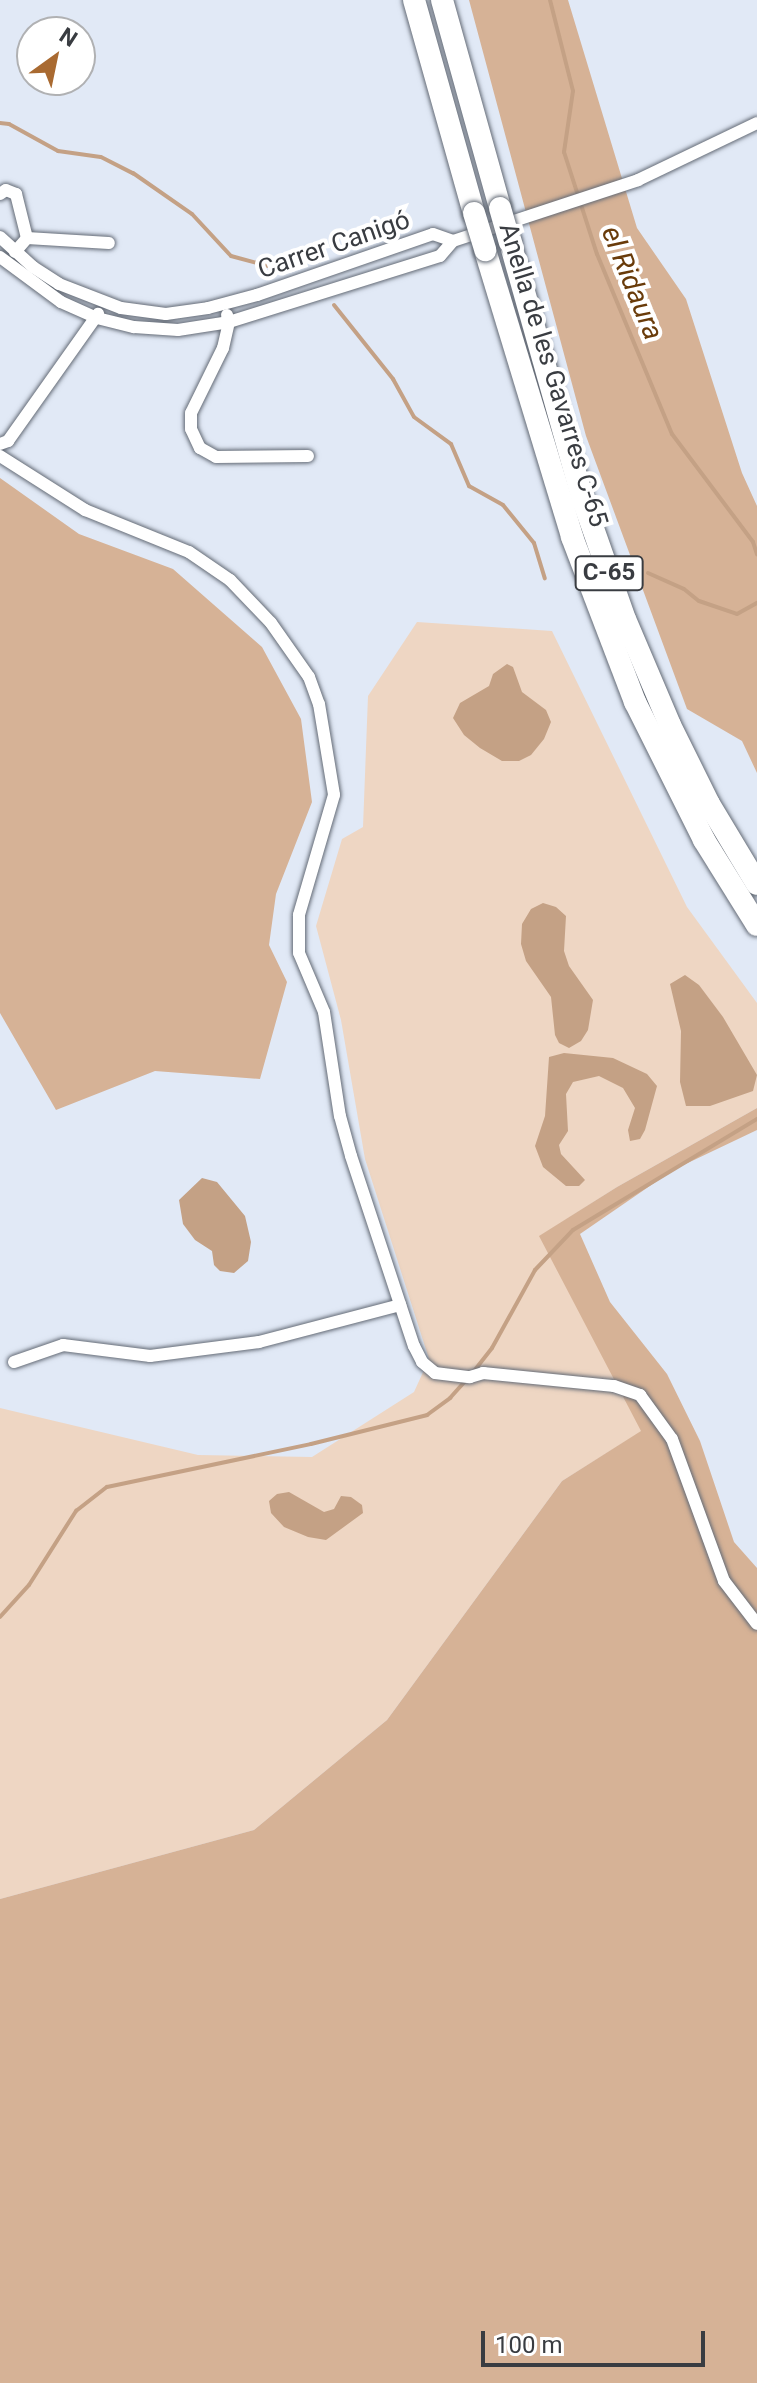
<!DOCTYPE html>
<html>
<head>
<meta charset="utf-8">
<style>
  body { margin:0 }
  #map { position:relative; width:757px; height:2383px; overflow:hidden; background:#e1e9f6; font-family:Roboto,sans-serif }
  div>[style] { position:absolute }
  .green>* { inset:0; background:#eed6c3 }
  .forest>* { inset:0; background:#d6b296 }
  .water>* { inset:0; background:#c4a185 }
  .stream>* { height:4px; margin:-2px; padding:0 2px; transform-origin:2px; border-radius:2px; background:#c4a185 }
  .roads { filter:drop-shadow(0 0 2px #646b76) drop-shadow(0 0 2px #646b76) }
  .minor>* { height:12px; margin:-6px; padding:0 6px; transform-origin:6px; border-radius:6px; background:#fff }
  .motorway>* { height:22px; margin:-11px; padding:0 11px; transform-origin:11px; border-radius:11px; background:#fff }
  .bridges { filter:drop-shadow(0 0 2px #646b76) drop-shadow(0 0 2px #646b76) }
  .motorway-bridge>* { height:22px; margin:-11px; padding:0 11px; transform-origin:11px; border-radius:11px; background:#fff }
  span { translate:-50% -50%; white-space:nowrap; text-align:center; line-height:1.15; -webkit-text-stroke:8px #fff; paint-order:stroke }
  .shield-label span { padding:2px 6px; background:#fff; border:2px solid; border-radius:6px; -webkit-text-stroke-width:0 }
  .shield-label { font-size:24px; color:#393c41; font-weight:700 }
  .street-label { font-size:26px; color:#393c41 }
  .water-label { font-size:28px; color:#693b0a; font-style:italic }
  .north { position:absolute; left:16px; top:16px; width:80px; height:80px; box-sizing:border-box; background:#fff; border:2px solid #b0b1b3; border-radius:50%; rotate:33deg; font-size:22px; font-weight:700; line-height:32px; text-align:center; color:#393c41 }
  .north::after { content:''; display:block; margin:auto; width:28px; height:36px; background:#a96a31; clip-path:polygon(50% 0,100% 100%,50% 72%,0 100%) }
  .scale { position:absolute; left:481px; top:2331px; width:224px; height:36px; box-sizing:border-box; border:4px solid #393c41; border-top:0; padding-left:10px; font-size:24px; line-height:28px; white-space:nowrap; color:#393c41; -webkit-text-stroke:6px #fff; paint-order:stroke }
</style>
</head>
<body>
<div id="map">
  <div class="green">
    <i style="clip-path:polygon(417px 622px,552px 631px,687px 907px,757px 1003px,757px 1108px,617px 1187px,540px 1236px,642px 1431px,562px 1481px,387px 1720px,254px 1830px,0 1899px,0 1408px,198px 1455px,312px 1457px,414px 1392px,429px 1359px,365px 1159px,341px 1020px,316px 926px,342px 839px,363px 827px,368px 696px)"></i>
  </div>
  <div class="forest">
    <i style="clip-path:polygon(469px 0,568px 0,637px 228px,686px 299px,742px 473px,757px 506px,757px 773px,742px 741px,687px 709px,586px 436px)"></i>
    <i style="clip-path:polygon(0 478px,79px 534px,173px 569px,262px 647px,301px 719px,312px 802px,276px 894px,269px 945px,287px 982px,260px 1079px,155px 1071px,56px 1110px,0 1013px)"></i>
    <i style="clip-path:polygon(757px 1108px,757px 1130px,673px 1170px,580px 1234px,610px 1302px,667px 1374px,700px 1441px,734px 1542px,757px 1568px,757px 2383px,0 2383px,0 1899px,254px 1830px,387px 1720px,562px 1481px,641px 1431px,539px 1236px,617px 1187px)"></i>
  </div>
  <div class="water">
    <i style="clip-path:polygon(507px 664px,513px 667px,522px 692px,546px 710px,551px 722px,544px 739px,531px 755px,519px 761px,502px 761px,480px 748px,464px 735px,453px 718px,460px 703px,489px 686px,493px 674px)"></i>
    <i style="clip-path:polygon(543px 903px,556px 907px,566px 916px,564px 951px,569px 966px,593px 1000px,588px 1030px,581px 1041px,569px 1048px,559px 1043px,555px 1035px,551px 997px,526px 961px,521px 944px,522px 924px,531px 909px)"></i>
    <i style="clip-path:polygon(685px 975px,699px 985px,723px 1017px,757px 1075px,753px 1091px,710px 1106px,686px 1106px,680px 1082px,681px 1031px,670px 984px)"></i>
    <i style="clip-path:polygon(564px 1053px,613px 1058px,647px 1074px,657px 1086px,645px 1130px,640px 1139px,630px 1141px,628px 1130px,635px 1108px,623px 1088px,599px 1076px,573px 1082px,566px 1094px,568px 1131px,559px 1145px,561px 1154px,585px 1180px,579px 1186px,566px 1186px,543px 1167px,535px 1146px,545px 1116px,549px 1057px)"></i>
    <i style="clip-path:polygon(202px 1178px,217px 1182px,245px 1216px,251px 1242px,248px 1261px,234px 1273px,220px 1271px,214px 1265px,212px 1251px,195px 1240px,183px 1224px,179px 1200px)"></i>
    <i style="clip-path:polygon(289px 1492px,324px 1512px,334px 1509px,341px 1496px,351px 1497px,362px 1505px,363px 1513px,326px 1540px,308px 1537px,284px 1527px,271px 1513px,269px 1501px,277px 1494px)"></i>
  </div>
  <div class="stream">
    <i style="left:550px;top:0;width:94px;rotate:75.8deg"></i>
    <i style="left:573px;top:91px;width:62px;rotate:98.4deg"></i>
    <i style="left:564px;top:152px;width:107px;rotate:72.1deg"></i>
    <i style="left:597px;top:254px;width:195px;rotate:67.4deg"></i>
    <i style="left:672px;top:434px;width:135px;rotate:53.1deg"></i>
    <i style="left:753px;top:542px;width:13px;rotate:72deg"></i>
    <i style="left:0;top:123px;width:9px;rotate:6deg"></i>
    <i style="left:9px;top:124px;width:56px;rotate:28.9deg"></i>
    <i style="left:58px;top:151px;width:43px;rotate:7.9deg"></i>
    <i style="left:101px;top:157px;width:36px;rotate:27deg"></i>
    <i style="left:133px;top:173px;width:72px;rotate:34.8deg"></i>
    <i style="left:192px;top:214px;width:57px;rotate:47.1deg"></i>
    <i style="left:231px;top:256px;width:58px;rotate:15deg"></i>
    <i style="left:334px;top:305px;width:95px;rotate:51.4deg"></i>
    <i style="left:393px;top:379px;width:43px;rotate:61.1deg"></i>
    <i style="left:414px;top:417px;width:46px;rotate:36.1deg"></i>
    <i style="left:451px;top:444px;width:46px;rotate:66.8deg"></i>
    <i style="left:469px;top:486px;width:39px;rotate:29deg"></i>
    <i style="left:503px;top:505px;width:49px;rotate:50.8deg"></i>
    <i style="left:534px;top:543px;width:37px;rotate:73deg"></i>
    <i style="left:648px;top:573px;width:39px;rotate:24deg"></i>
    <i style="left:684px;top:589px;width:19px;rotate:39deg"></i>
    <i style="left:699px;top:601px;width:40px;rotate:18.9deg"></i>
    <i style="left:737px;top:614px;width:23px;rotate:-29deg"></i>
    <i style="left:474px;top:1371px;width:29px;rotate:-52deg"></i>
    <i style="left:492px;top:1348px;width:89px;rotate:-61.1deg"></i>
    <i style="left:535px;top:1270px;width:55px;rotate:-46.5deg"></i>
    <i style="left:573px;top:1230px;width:215px;rotate:-31.1deg"></i>
    <i style="left:0;top:1617px;width:43px;rotate:-47.8deg"></i>
    <i style="left:29px;top:1585px;width:88px;rotate:-57.6deg"></i>
    <i style="left:76px;top:1511px;width:39px;rotate:-38deg"></i>
    <i style="left:107px;top:1487px;width:208px;rotate:-11.9deg"></i>
    <i style="left:311px;top:1444px;width:120px;rotate:-14deg"></i>
    <i style="left:427px;top:1415px;width:29px;rotate:-36deg"></i>
    <i style="left:450px;top:1398px;width:27px;rotate:-48deg"></i>
  </div>
  <div class="roads">
    <div class="minor">
      <i style="left:0;top:194px;width:7px;rotate:-34deg"></i>
      <i style="left:6px;top:190px;width:11px;rotate:22deg"></i>
      <i style="left:16px;top:194px;width:45px;rotate:76deg"></i>
      <i style="left:0;top:237px;width:45px;rotate:42.3deg"></i>
      <i style="left:33px;top:267px;width:31px;rotate:33deg"></i>
      <i style="left:59px;top:284px;width:66px;rotate:21.2deg"></i>
      <i style="left:121px;top:308px;width:45px;rotate:7.6deg"></i>
      <i style="left:166px;top:314px;width:42px;rotate:-8.1deg"></i>
      <i style="left:208px;top:308px;width:51px;rotate:-14.9deg"></i>
      <i style="left:257px;top:295px;width:186px;rotate:-19.1deg"></i>
      <i style="left:433px;top:234px;width:21px;rotate:19deg"></i>
      <i style="left:15px;top:252px;width:18px;rotate:-49deg"></i>
      <i style="left:27px;top:238px;width:82px;rotate:3.5deg"></i>
      <i style="left:0;top:257px;width:76px;rotate:36.4deg"></i>
      <i style="left:61px;top:302px;width:39px;rotate:24deg"></i>
      <i style="left:97px;top:318px;width:38px;rotate:14deg"></i>
      <i style="left:134px;top:327px;width:44px;rotate:3.9deg"></i>
      <i style="left:178px;top:330px;width:52px;rotate:-8.9deg"></i>
      <i style="left:229px;top:322px;width:221px;rotate:-17.4deg"></i>
      <i style="left:440px;top:256px;width:20px;rotate:-49deg"></i>
      <i style="left:453px;top:241px;width:195px;rotate:-18.2deg"></i>
      <i style="left:638px;top:180px;width:132px;rotate:-25.6deg"></i>
      <i style="left:227px;top:315px;width:7px;rotate:74deg"></i>
      <i style="left:229px;top:322px;width:27px;rotate:103deg"></i>
      <i style="left:223px;top:348px;width:72px;rotate:116.2deg"></i>
      <i style="left:191px;top:413px;width:16px;rotate:90deg"></i>
      <i style="left:191px;top:429px;width:21px;rotate:65deg"></i>
      <i style="left:200px;top:448px;width:18px;rotate:29deg"></i>
      <i style="left:216px;top:457px;width:92px;rotate:-0.6deg"></i>
      <i style="left:0;top:444px;width:9px;rotate:-21deg"></i>
      <i style="left:8px;top:441px;width:156px;rotate:-54.7deg"></i>
      <i style="left:0;top:456px;width:101px;rotate:32.4deg"></i>
      <i style="left:85px;top:510px;width:112px;rotate:22deg"></i>
      <i style="left:189px;top:552px;width:50px;rotate:34.3deg"></i>
      <i style="left:230px;top:580px;width:59px;rotate:46.4deg"></i>
      <i style="left:271px;top:623px;width:66px;rotate:54.9deg"></i>
      <i style="left:309px;top:677px;width:29px;rotate:70deg"></i>
      <i style="left:319px;top:704px;width:92px;rotate:80.6deg"></i>
      <i style="left:334px;top:795px;width:125px;rotate:106.3deg"></i>
      <i style="left:299px;top:915px;width:38px;rotate:90deg"></i>
      <i style="left:299px;top:953px;width:64px;rotate:67deg"></i>
      <i style="left:324px;top:1012px;width:105px;rotate:81.3deg"></i>
      <i style="left:340px;top:1116px;width:41px;rotate:74.6deg"></i>
      <i style="left:351px;top:1156px;width:200px;rotate:71.7deg"></i>
      <i style="left:414px;top:1346px;width:18px;rotate:63deg"></i>
      <i style="left:422px;top:1362px;width:17px;rotate:40deg"></i>
      <i style="left:435px;top:1373px;width:35px;rotate:7deg"></i>
      <i style="left:470px;top:1377px;width:14px;rotate:-17deg"></i>
      <i style="left:483px;top:1373px;width:132px;rotate:5.7deg"></i>
      <i style="left:614px;top:1386px;width:28px;rotate:19deg"></i>
      <i style="left:640px;top:1395px;width:54px;rotate:54deg"></i>
      <i style="left:672px;top:1439px;width:151px;rotate:69.9deg"></i>
      <i style="left:724px;top:1581px;width:54px;rotate:52.5deg"></i>
      <i style="left:14px;top:1362px;width:52px;rotate:-19.1deg"></i>
      <i style="left:63px;top:1345px;width:88px;rotate:7.2deg"></i>
      <i style="left:150px;top:1356px;width:110px;rotate:-7.3deg"></i>
      <i style="left:259px;top:1342px;width:146px;rotate:-14.7deg"></i>
    </div>
    <div class="motorway">
      <i style="left:414px;top:0;width:221px;rotate:74.3deg"></i>
      <i style="left:442px;top:0;width:216px;rotate:74.4deg"></i>
      <i style="left:510px;top:242px;width:268px;rotate:74.2deg"></i>
      <i style="left:583px;top:500px;width:126px;rotate:70.6deg"></i>
      <i style="left:625px;top:619px;width:115px;rotate:67deg"></i>
      <i style="left:670px;top:725px;width:88px;rotate:63.7deg"></i>
      <i style="left:709px;top:804px;width:93px;rotate:59deg"></i>
      <i style="left:485px;top:250px;width:300px;rotate:73.1deg"></i>
      <i style="left:572px;top:537px;width:177px;rotate:69.1deg"></i>
      <i style="left:635px;top:702px;width:154px;rotate:63.4deg"></i>
      <i style="left:704px;top:840px;width:100px;rotate:58.1deg"></i>
    </div>
  </div>
  <div class="bridges">
    <div class="motorway-bridge">
      <i style="left:500px;top:208px;width:35px;rotate:74deg"></i>
      <i style="left:474px;top:213px;width:39px;rotate:73deg"></i>
    </div>
  </div>
  <div class="shield-label">
    <span style="left:609px;top:573px">C-65</span>
  </div>
  <div class="street-label">
    <span style="left:334px;top:245px;rotate:-19deg">Carrer Canigó</span>
    <span style="left:553px;top:375px;rotate:73deg">Anella de les Gavarres C-65</span>
  </div>
  <div class="water-label">
    <span style="left:632px;top:283px;rotate:68deg">el Ridaura</span>
  </div>
  <div class="north">N</div>
  <div class="scale">100 m</div>
</div>
</body>
</html>
